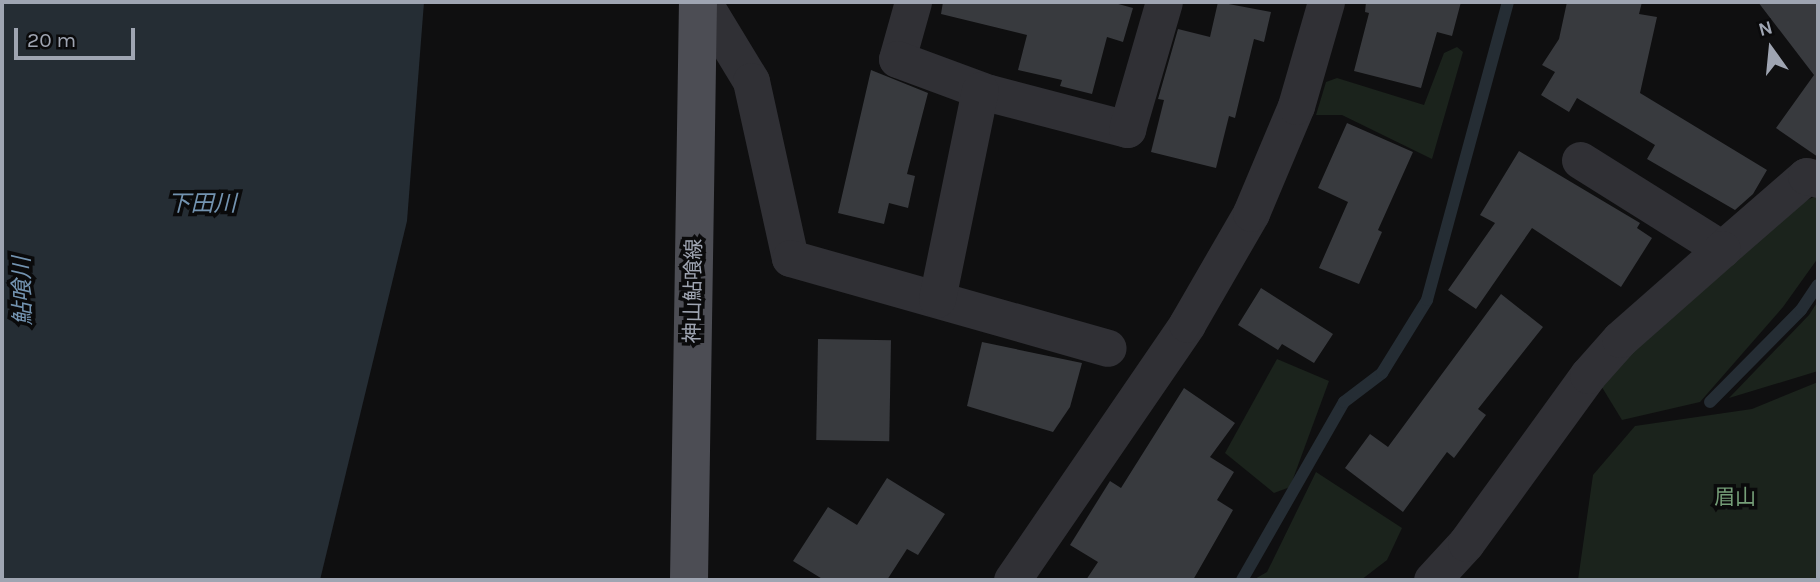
<!DOCTYPE html>
<html>
<head>
<meta charset="utf-8">
<style>
  body { margin:0 }
  #map { position:relative; width:1820px; height:582px; overflow:hidden; background:#0f0f10; font-family:Karla,"Noto Sans JP",sans-serif }
  div>[style] { position:absolute }
  .green>* { inset:0; background:#1b231c }
  .water>* { inset:0; background:#252d34 }
  .stream>* { height:12px; margin:-6px; padding:0 6px; transform-origin:6px; border-radius:6px; background:#252d34 }
  .building>* { inset:0; background:#383a3e; transform-origin:0 0 }
  .minor>* { height:37px; margin:-18.5px; padding:0 18.5px; transform-origin:18.5px; border-radius:18.5px; background:#303035 }
  .primary>* { height:38px; margin:-19px; padding:0 19px; transform-origin:19px; border-radius:19px; background:#4c4d54 }
  span { translate:-50% -50%; white-space:nowrap; text-align:center; line-height:1.15; -webkit-text-stroke:7px #0a0a0b; paint-order:stroke }
  .street-label { font-size:21px; color:#9fa5b2 }
  .park-label { font-size:21px; color:#759e78 }
  .water-label { font-size:23px; color:#7393b0; font-style:italic }
  .frame { position:absolute; inset:0; border:4px solid #9fa5b2; pointer-events:none }
  .north { position:absolute; left:1736px; top:14px; width:70px; height:70px; -webkit-text-stroke:5px #0a0a0b; paint-order:stroke; rotate:345deg; font-size:19px; font-weight:700; line-height:28px; text-align:center; color:#9fa5b2 }
  .north::after { content:''; display:block; margin:auto; width:24px; height:32px; background:#9fa5b2; clip-path:polygon(50% 0,100% 100%,50% 72%,0 100%) }
  .scale { position:absolute; left:14px; top:28px; width:121px; height:32px; box-sizing:border-box; border:4px solid #9fa5b2; border-top:0; padding-left:9px; font-size:21px; line-height:24px; white-space:nowrap; color:#9fa5b2; -webkit-text-stroke:5px #0a0a0b; paint-order:stroke }
</style>
</head>
<body>
<div id="map">
  <div class="green">
    <i style="clip-path:polygon(1457px 47px,1463px 52px,1432px 159px,1342px 115px,1316px 115px,1326px 82px,1337px 78px,1424px 105px,1444px 53px)"></i>
    <i style="clip-path:polygon(1818px 195px,1818px 258px,1783px 307px,1700px 402px,1622px 420px,1600px 384px,1626px 353px,1784px 211px)"></i>
    <i style="clip-path:polygon(1818px 301px,1818px 371px,1729px 398px,1809px 315px)"></i>
    <i style="clip-path:polygon(1277px 359px,1329px 381px,1290px 487px,1274px 493px,1225px 453px)"></i>
    <i style="clip-path:polygon(1818px 382px,1818px 580px,1578px 580px,1593px 475px,1635px 426px,1752px 409px)"></i>
    <i style="clip-path:polygon(1316px 472px,1402px 528px,1387px 560px,1361px 580px,1253px 580px,1267px 572px)"></i>
  </div>
  <div class="water">
    <i style="clip-path:polygon(2px 2px,424px 2px,407px 221px,320px 580px,2px 580px)"></i>
  </div>
  <div class="stream">
    <i style="left:1710px;top:402px;width:129px;rotate:-45.3deg"></i>
    <i style="left:1801px;top:310px;width:30px;rotate:-56deg"></i>
    <i style="left:1242px;top:580px;width:205px;rotate:-60.2deg"></i>
    <i style="left:1344px;top:402px;width:48px;rotate:-37.3deg"></i>
    <i style="left:1382px;top:373px;width:86px;rotate:-58.3deg"></i>
    <i style="left:1427px;top:300px;width:309px;rotate:-74.8deg"></i>
  </div>
  <div class="building">
    <i style="clip-path:polygon(943px 2px,1111px 2px,1133px 8px,1123px 42px,1107px 37px,1092px 94px,1060px 86px,1062px 80px,1018px 70px,1027px 35px,941px 14px)"></i>
    <i style="clip-path:polygon(1218px 2px,1271px 12px,1264px 42px,1254px 39px,1235px 118px,1229px 116px,1216px 168px,1151px 152px,1164px 100px,1158px 99px,1178px 29px,1210px 37px)"></i>
    <i style="clip-path:polygon(1366px 2px,1461px 2px,1452px 36px,1437px 32px,1421px 88px,1354px 71px,1369px 13px,1365px 12px)"></i>
    <i style="clip-path:polygon(1567px 2px,1642px 2px,1639px 14px,1657px 17px,1640px 93px,1767px 170px,1753px 194px,1735px 210px,1647px 159px,1655px 145px,1577px 98px,1569px 112px,1541px 95px,1555px 72px,1542px 65px,1559px 39px)"></i>
    <i style="clip-path:polygon(1758px 2px,1818px 2px,1818px 157px,1776px 128px,1814px 75px)"></i>
    <i style="clip-path:polygon(871px 70px,928px 93px,907px 174px,915px 176px,908px 208px,889px 203px,884px 224px,838px 213px)"></i>
    <i style="clip-path:polygon(1347px 123px,1413px 152px,1378px 230px,1382px 232px,1359px 284px,1319px 268px,1348px 202px,1318px 188px)"></i>
    <i style="clip-path:polygon(1519px 151px,1640px 223px,1637px 228px,1652px 238px,1621px 287px,1532px 228px,1476px 309px,1448px 290px,1495px 223px,1480px 215px)"></i>
    <i style="clip-path:polygon(1261px 288px,1333px 334px,1314px 363px,1282px 344px,1278px 350px,1238px 325px)"></i>
    <i style="clip-path:polygon(1501px 294px,1543px 327px,1478px 409px,1486px 415px,1454px 458px,1447px 452px,1403px 512px,1345px 468px,1370px 434px,1388px 447px)"></i>
    <i style="left:818px;top:339px;width:73px;height:101px;rotate:1deg"></i>
    <i style="clip-path:polygon(982px 342px,1082px 363px,1070px 407px,1053px 432px,967px 406px)"></i>
    <i style="clip-path:polygon(1184px 388px,1235px 423px,1210px 457px,1234px 472px,1217px 500px,1233px 510px,1193px 580px,1086px 580px,1098px 562px,1070px 545px,1110px 481px,1121px 488px)"></i>
    <i style="clip-path:polygon(887px 478px,945px 514px,918px 555px,907px 549px,887px 580px,824px 580px,793px 561px,828px 507px,857px 525px)"></i>
  </div>
  <div class="minor">
    <i style="left:703px;top:2px;width:92px;rotate:58.7deg"></i>
    <i style="left:751px;top:81px;width:181px;rotate:77.6deg"></i>
    <i style="left:790px;top:258px;width:330px;rotate:15.8deg"></i>
    <i style="left:913px;top:2px;width:59px;rotate:105.7deg"></i>
    <i style="left:897px;top:59px;width:98px;rotate:20.3deg"></i>
    <i style="left:989px;top:93px;width:143px;rotate:14.6deg"></i>
    <i style="left:1127px;top:129px;width:132px;rotate:-73.8deg"></i>
    <i style="left:1580px;top:160px;width:168px;rotate:32.1deg"></i>
    <i style="left:1722px;top:249px;width:111px;rotate:-41deg"></i>
    <i style="left:1806px;top:176px;width:12px;rotate:14deg"></i>
    <i style="left:937px;top:299px;width:213px;rotate:-78.4deg"></i>
    <i style="left:1012px;top:580px;width:310px;rotate:-55.6deg"></i>
    <i style="left:1187px;top:324px;width:128px;rotate:-60deg"></i>
    <i style="left:1251px;top:213px;width:116px;rotate:-67.2deg"></i>
    <i style="left:1296px;top:106px;width:108px;rotate:-73.9deg"></i>
    <i style="left:1432px;top:580px;width:50px;rotate:-47.4deg"></i>
    <i style="left:1466px;top:543px;width:208px;rotate:-54deg"></i>
    <i style="left:1588px;top:375px;width:48px;rotate:-48.4deg"></i>
    <i style="left:1620px;top:339px;width:136px;rotate:-41.4deg"></i>
  </div>
  <div class="primary">
    <i style="left:689px;top:580px;width:578px;rotate:-89.11deg"></i>
  </div>
  <div class="street-label">
    <span style="left:693px;top:291px;rotate:-89deg">神山鮎喰線</span>
  </div>
  <div class="park-label">
    <span style="left:1735px;top:497px">眉山</span>
  </div>
  <div class="water-label">
    <span style="left:202px;top:204px">下田川</span>
    <span style="left:23px;top:291px;rotate:-91deg">鮎喰川</span>
  </div>
  <div class="frame"></div>
  <div class="north">N</div>
  <div class="scale">20 m</div>
</div>
</body>
</html>
